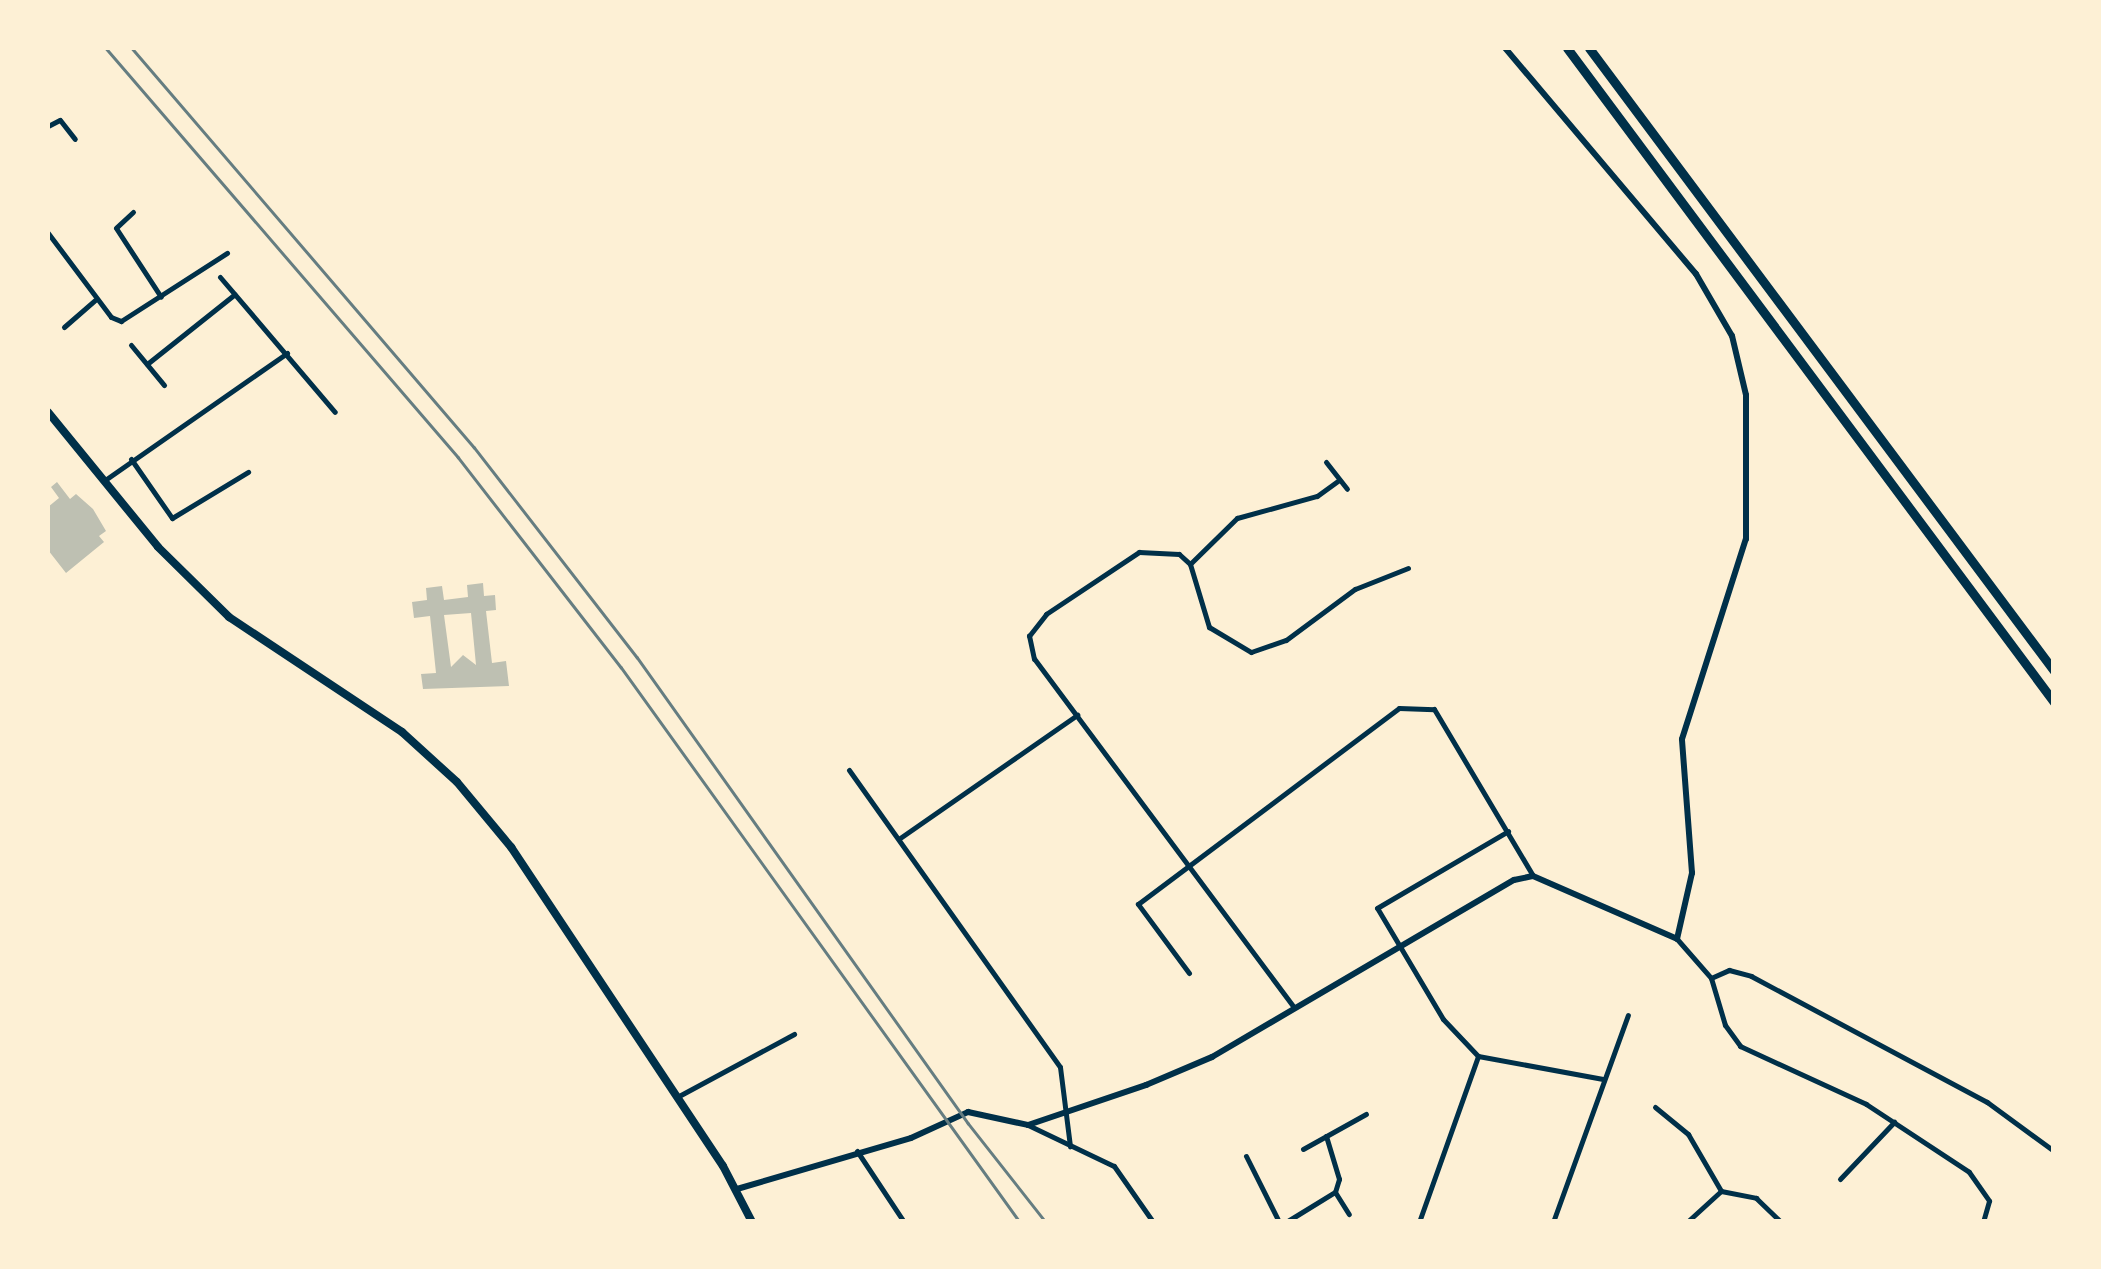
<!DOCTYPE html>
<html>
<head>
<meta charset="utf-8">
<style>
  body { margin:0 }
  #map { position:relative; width:2101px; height:1269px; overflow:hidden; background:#fdf0d5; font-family:"Asap Condensed",sans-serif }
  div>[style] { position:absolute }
  .building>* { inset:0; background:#bec0b2 }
  .minor>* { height:5px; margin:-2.5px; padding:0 2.5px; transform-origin:2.5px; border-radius:2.5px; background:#003049 }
  .tertiary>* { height:6px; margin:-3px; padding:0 3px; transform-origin:3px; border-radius:3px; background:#003049 }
  .secondary>* { height:8px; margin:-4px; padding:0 4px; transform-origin:4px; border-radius:4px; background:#003049 }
  .motorway>* { height:9px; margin:-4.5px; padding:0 4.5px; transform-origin:4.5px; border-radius:4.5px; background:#003049 }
  .rail>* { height:2.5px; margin:-1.25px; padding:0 1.25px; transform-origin:1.25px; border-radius:1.25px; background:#657d81 }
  span { translate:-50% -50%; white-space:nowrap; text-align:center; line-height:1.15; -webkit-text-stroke:9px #fdf0d5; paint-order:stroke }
  .frame { position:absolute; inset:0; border:50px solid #fdf0d5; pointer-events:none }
</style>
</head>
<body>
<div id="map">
  <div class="building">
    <i style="clip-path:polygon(57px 482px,70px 499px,76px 494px,93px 509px,106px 531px,99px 536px,104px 542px,66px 573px,48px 550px,48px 507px,59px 498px,51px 487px)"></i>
    <i style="clip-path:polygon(evenodd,483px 583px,484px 596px,495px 595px,496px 610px,486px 611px,492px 663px,506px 661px,509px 686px,423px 689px,421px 674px,436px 673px,430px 616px,414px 618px,412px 602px,427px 600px,426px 588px,442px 586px,444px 600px,468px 597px,467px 585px,483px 583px,471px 613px,476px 665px,463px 655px,451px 667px,444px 615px,471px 613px)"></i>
  </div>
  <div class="minor">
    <i style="left:48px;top:126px;width:13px;rotate:-27deg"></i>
    <i style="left:60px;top:120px;width:24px;rotate:52deg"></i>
    <i style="left:133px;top:212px;width:23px;rotate:137deg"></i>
    <i style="left:116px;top:228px;width:82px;rotate:56.9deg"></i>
    <i style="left:48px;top:233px;width:105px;rotate:53.1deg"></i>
    <i style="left:111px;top:317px;width:11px;rotate:22deg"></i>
    <i style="left:121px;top:321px;width:126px;rotate:-32.7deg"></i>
    <i style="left:220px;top:277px;width:177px;rotate:49.6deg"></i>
    <i style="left:64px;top:327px;width:41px;rotate:-41.1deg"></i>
    <i style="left:131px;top:345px;width:52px;rotate:50.5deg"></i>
    <i style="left:147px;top:364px;width:112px;rotate:-38.5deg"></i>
    <i style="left:131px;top:459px;width:72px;rotate:55.2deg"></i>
    <i style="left:172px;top:518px;width:89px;rotate:-31.2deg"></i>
    <i style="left:1326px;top:462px;width:34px;rotate:52deg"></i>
    <i style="left:105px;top:480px;width:222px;rotate:-34.9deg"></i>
    <i style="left:1190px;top:564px;width:66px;rotate:-44.4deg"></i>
    <i style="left:1237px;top:518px;width:83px;rotate:-15.4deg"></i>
    <i style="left:1317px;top:496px;width:26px;rotate:-36deg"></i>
    <i style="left:849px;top:770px;width:364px;rotate:54.6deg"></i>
    <i style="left:1060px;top:1067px;width:80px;rotate:82.8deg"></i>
    <i style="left:900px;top:838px;width:216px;rotate:-34.8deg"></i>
    <i style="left:1677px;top:939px;width:52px;rotate:48.9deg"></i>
    <i style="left:1711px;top:978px;width:49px;rotate:73.4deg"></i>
    <i style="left:1725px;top:1025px;width:26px;rotate:54deg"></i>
    <i style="left:1740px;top:1046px;width:139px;rotate:24.7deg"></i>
    <i style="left:1866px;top:1104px;width:123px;rotate:33.4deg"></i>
    <i style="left:1969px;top:1172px;width:35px;rotate:55deg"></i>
    <i style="left:1989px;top:1201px;width:22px;rotate:106deg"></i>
    <i style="left:1189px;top:973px;width:86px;rotate:-126.5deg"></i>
    <i style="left:1138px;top:904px;width:326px;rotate:-36.9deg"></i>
    <i style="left:1399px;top:708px;width:35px;rotate:2deg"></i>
    <i style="left:1434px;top:709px;width:194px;rotate:59.3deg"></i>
    <i style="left:1711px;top:978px;width:20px;rotate:-24deg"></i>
    <i style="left:1729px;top:970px;width:23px;rotate:15deg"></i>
    <i style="left:1751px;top:976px;width:268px;rotate:28.1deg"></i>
    <i style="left:1987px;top:1102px;width:83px;rotate:36.2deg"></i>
    <i style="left:1293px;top:1006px;width:433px;rotate:-126.7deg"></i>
    <i style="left:1034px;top:659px;width:24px;rotate:-102deg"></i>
    <i style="left:1029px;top:636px;width:28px;rotate:-52deg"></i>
    <i style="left:1046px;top:614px;width:112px;rotate:-33.7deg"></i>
    <i style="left:1139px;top:552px;width:40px;rotate:2.9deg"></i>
    <i style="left:1179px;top:554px;width:15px;rotate:42deg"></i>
    <i style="left:1190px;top:564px;width:66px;rotate:73.2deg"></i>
    <i style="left:1209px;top:627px;width:49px;rotate:30.8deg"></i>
    <i style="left:1251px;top:652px;width:37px;rotate:-19deg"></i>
    <i style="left:1286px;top:640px;width:86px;rotate:-36.5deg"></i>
    <i style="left:1355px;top:589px;width:57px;rotate:-21.6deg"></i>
    <i style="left:1478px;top:1056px;width:127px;rotate:10.4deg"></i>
    <i style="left:677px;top:1097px;width:133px;rotate:-28.3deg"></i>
    <i style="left:1655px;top:1107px;width:43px;rotate:39.3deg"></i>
    <i style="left:1688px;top:1134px;width:66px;rotate:59.9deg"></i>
    <i style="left:1028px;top:1125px;width:95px;rotate:25.5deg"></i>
    <i style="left:1114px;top:1166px;width:68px;rotate:55.1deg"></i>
    <i style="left:1326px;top:1136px;width:45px;rotate:73.2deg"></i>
    <i style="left:1339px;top:1179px;width:14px;rotate:107deg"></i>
    <i style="left:1335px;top:1192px;width:26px;rotate:58deg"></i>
    <i style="left:1303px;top:1149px;width:72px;rotate:-29.1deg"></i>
    <i style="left:857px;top:1151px;width:85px;rotate:56.5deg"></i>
    <i style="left:1246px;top:1156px;width:74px;rotate:63.4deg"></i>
    <i style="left:1840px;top:1179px;width:79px;rotate:-46.5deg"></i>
    <i style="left:1721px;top:1191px;width:36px;rotate:11deg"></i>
    <i style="left:1756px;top:1198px;width:35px;rotate:44deg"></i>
    <i style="left:1286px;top:1222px;width:57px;rotate:-31.5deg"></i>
    <i style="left:1419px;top:1222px;width:176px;rotate:-70.4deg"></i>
    <i style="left:1478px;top:1056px;width:51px;rotate:-133.4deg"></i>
    <i style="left:1443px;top:1019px;width:129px;rotate:-120.7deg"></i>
    <i style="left:1377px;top:908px;width:152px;rotate:-30.4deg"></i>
    <i style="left:1553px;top:1222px;width:220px;rotate:-70.1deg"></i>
    <i style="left:1687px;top:1222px;width:46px;rotate:-42.4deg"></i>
  </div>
  <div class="tertiary">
    <i style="left:737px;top:1189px;width:181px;rotate:-16.3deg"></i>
    <i style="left:911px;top:1138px;width:63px;rotate:-24.5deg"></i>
    <i style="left:968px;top:1112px;width:61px;rotate:12.2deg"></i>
    <i style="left:1028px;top:1125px;width:125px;rotate:-18.7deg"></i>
    <i style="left:1146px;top:1085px;width:72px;rotate:-23deg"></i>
    <i style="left:1212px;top:1057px;width:350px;rotate:-30.4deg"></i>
    <i style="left:1514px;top:880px;width:19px;rotate:-12deg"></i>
    <i style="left:1533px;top:876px;width:157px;rotate:23.6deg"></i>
    <i style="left:1677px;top:939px;width:68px;rotate:-77.2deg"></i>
    <i style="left:1692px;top:873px;width:134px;rotate:-94.3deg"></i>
    <i style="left:1682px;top:739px;width:210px;rotate:-72.3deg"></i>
    <i style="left:1746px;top:539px;width:144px;rotate:-90deg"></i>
    <i style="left:1746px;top:395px;width:61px;rotate:-103.3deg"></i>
    <i style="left:1732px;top:336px;width:72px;rotate:-120.1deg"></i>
    <i style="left:1696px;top:274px;width:296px;rotate:-130.2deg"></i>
  </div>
  <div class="secondary">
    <i style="left:48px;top:412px;width:174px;rotate:50.8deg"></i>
    <i style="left:158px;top:547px;width:100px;rotate:44.6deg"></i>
    <i style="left:229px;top:617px;width:208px;rotate:33.6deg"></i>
    <i style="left:402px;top:732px;width:74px;rotate:42.3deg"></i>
    <i style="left:457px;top:782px;width:85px;rotate:50.3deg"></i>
    <i style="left:511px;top:847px;width:383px;rotate:56.4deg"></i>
    <i style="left:723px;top:1166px;width:63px;rotate:62.6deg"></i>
  </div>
  <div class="motorway">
    <i style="left:1567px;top:48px;width:815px;rotate:53.33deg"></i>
    <i style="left:1589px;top:48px;width:777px;rotate:53.26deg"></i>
  </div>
  <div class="rail">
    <i style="left:106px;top:48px;width:540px;rotate:49.28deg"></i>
    <i style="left:458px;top:457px;width:266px;rotate:52.2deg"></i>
    <i style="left:621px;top:667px;width:684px;rotate:54.29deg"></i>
    <i style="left:132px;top:48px;width:526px;rotate:49.4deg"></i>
    <i style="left:474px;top:447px;width:266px;rotate:52.2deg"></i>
    <i style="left:637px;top:657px;width:572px;rotate:54.61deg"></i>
    <i style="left:968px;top:1123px;width:126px;rotate:51.8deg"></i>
  </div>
  <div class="frame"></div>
</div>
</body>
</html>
